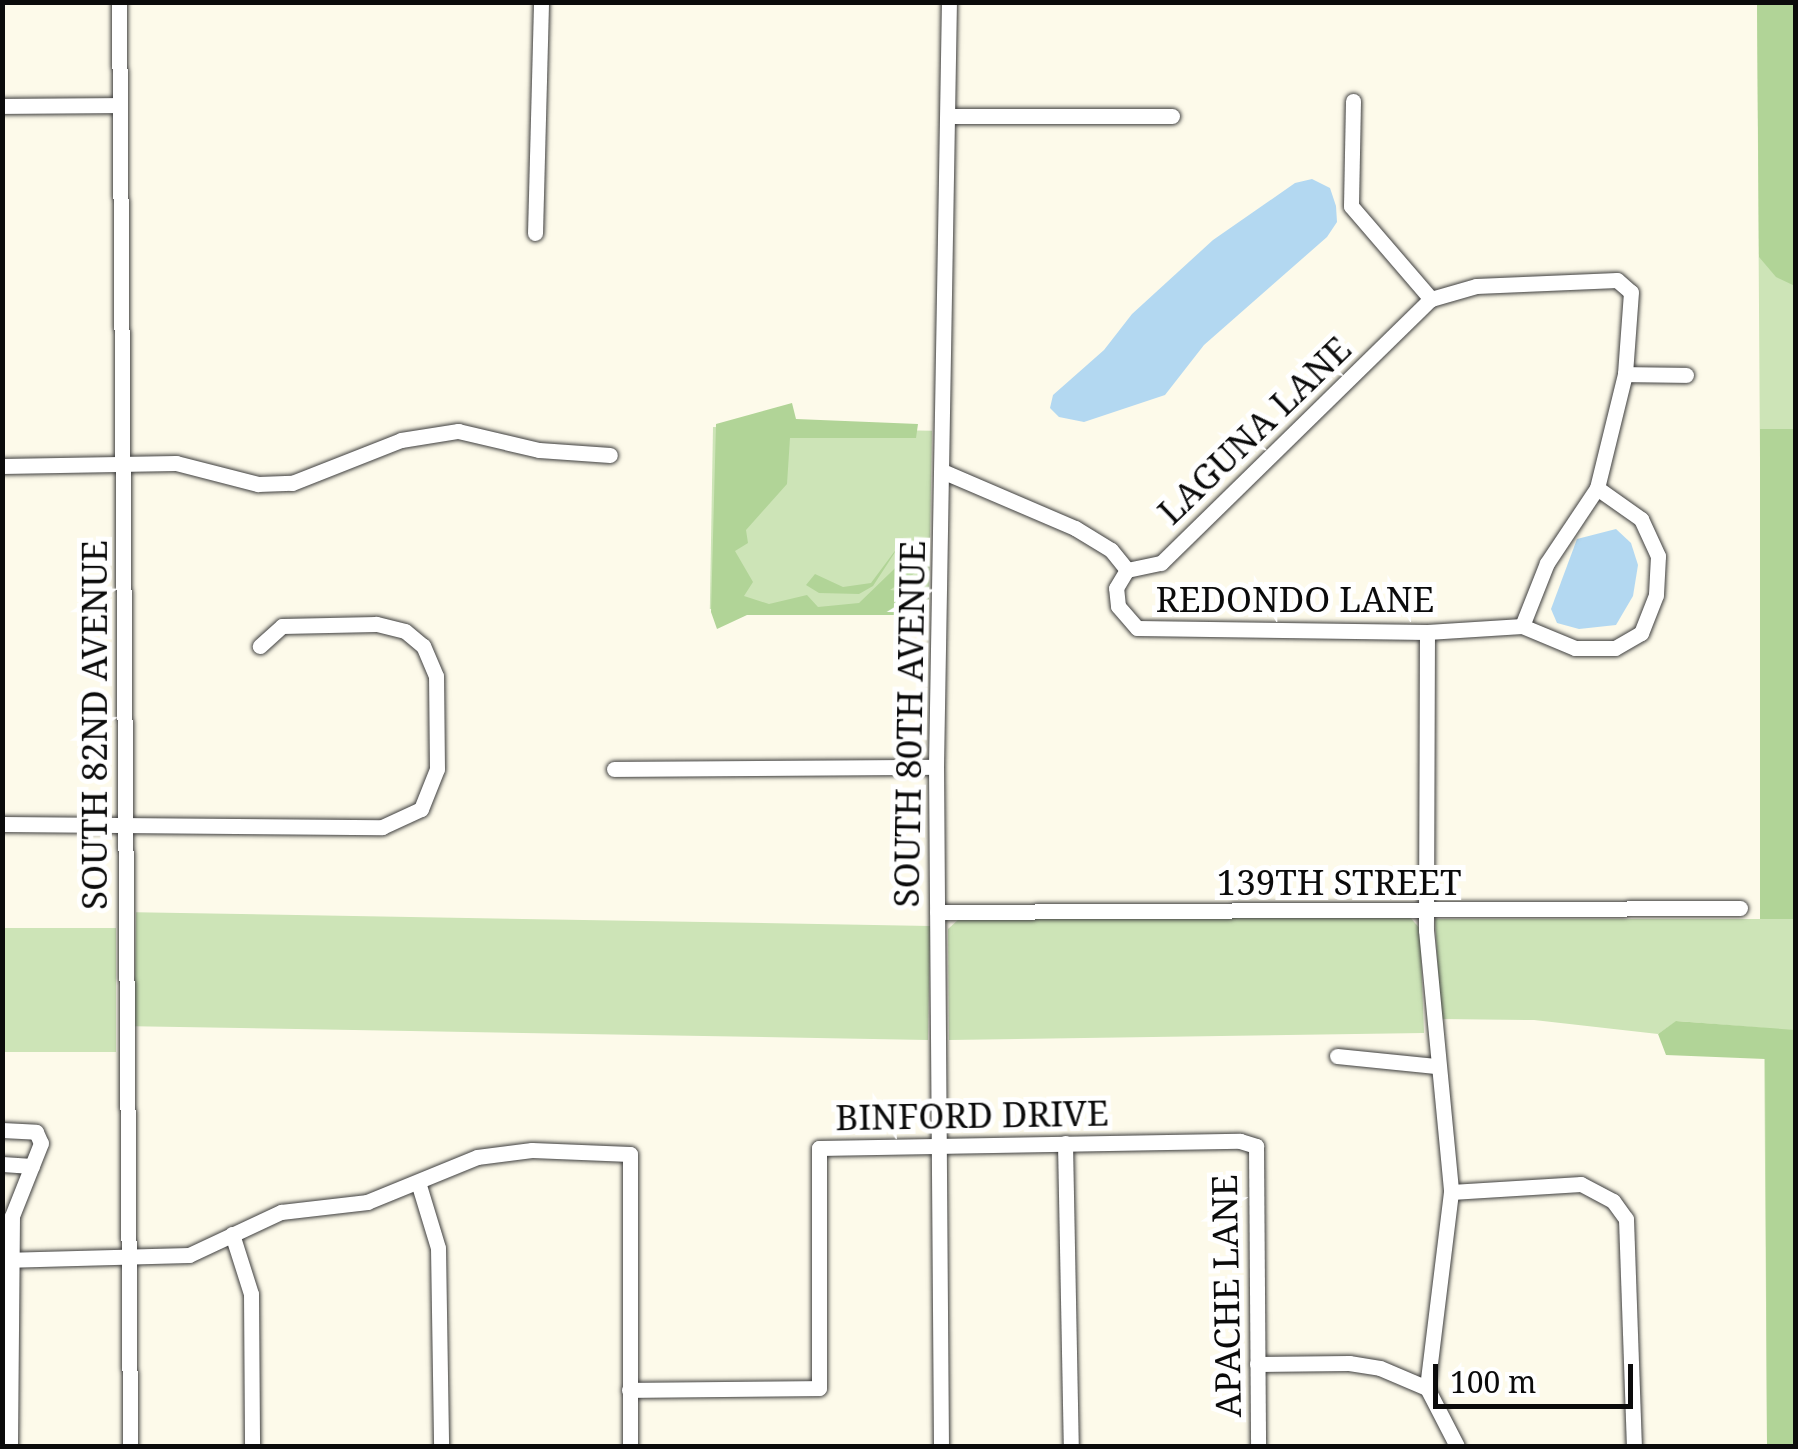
<!DOCTYPE html>
<html>
<head>
<meta charset="utf-8">
<style>
  body { margin:0 }
  #map { position:relative; width:1798px; height:1449px; overflow:hidden; background:#fdfaea; font-family:"Noto Serif",serif }
  div>[style] { position:absolute }
  .green>* { inset:0; background:#cde4b7; transform-origin:0 0 }
  .forest>* { inset:0; background:#b1d497; transform-origin:0 0 }
  .water>* { inset:0; background:#b3d8f1 }
  .roads { filter:drop-shadow(0 0 2px #3e3e3e) drop-shadow(0 0 2px #3e3e3e) }
  .minor>* { height:15px; margin:-7.5px; padding:0 7.5px; transform-origin:7.5px; border-radius:7.5px; background:#fff }
  span { translate:-50% -50%; white-space:nowrap; text-align:center; line-height:1.15; -webkit-text-stroke:10px #fff; paint-order:stroke }
  .street-label { font-size:35px; color:#0b0b0b }
  .frame { position:absolute; inset:0; border:5px solid #0b0b0b; pointer-events:none }
  .scale { position:absolute; left:1433px; top:1364px; width:200px; height:45px; box-sizing:border-box; border:5px solid #0b0b0b; border-top:0; padding-left:12px; font-size:30px; line-height:35px; white-space:nowrap; color:#0b0b0b; -webkit-text-stroke:8px #fff; paint-order:stroke }
</style>
</head>
<body>
<div id="map">
  <div class="green">
    <i style="clip-path:polygon(1757px 3px,1795px 3px,1795px 1446px,1767px 1446px,1764px 1028px,1677px 1021px,1658px 1034px,1534px 1020px,1441px 1019px,1435px 919px,1763px 919px)"></i>
    <i style="left:713px;top:427px;width:219px;height:182px;rotate:1deg"></i>
    <i style="clip-path:polygon(1410px 917px,1420px 929px,1424px 1033px,949px 1040px,948px 929px,959px 919px)"></i>
    <i style="left:930px;top:926px;width:114px;height:794px;rotate:91deg"></i>
    <i style="left:116px;top:928px;width:124px;height:113px;rotate:90deg"></i>
  </div>
  <div class="forest">
    <i style="clip-path:polygon(1757px 3px,1795px 3px,1795px 286px,1776px 277px,1759px 257px)"></i>
    <i style="clip-path:polygon(792px 403px,796px 419px,918px 424px,916px 438px,790px 438px,787px 484px,746px 530px,748px 543px,735px 551px,753px 582px,744px 596px,769px 604px,807px 595px,818px 607px,859px 603px,919px 545px,915px 573px,890px 590px,908px 592px,907px 615px,747px 615px,717px 629px,711px 612px,716px 424px)"></i>
    <i style="left:1795px;top:429px;width:490px;height:35px;rotate:90deg"></i>
    <i style="clip-path:polygon(903px 540px,873px 586px,859px 594px,819px 593px,806px 585px,815px 574px,843px 587px,871px 583px)"></i>
    <i style="clip-path:polygon(1676px 1021px,1795px 1030px,1795px 1446px,1767px 1446px,1765px 1059px,1666px 1055px,1658px 1034px)"></i>
  </div>
  <div class="water">
    <i style="clip-path:polygon(1312px 179px,1330px 188px,1336px 206px,1337px 222px,1327px 237px,1204px 345px,1165px 395px,1084px 422px,1059px 417px,1050px 408px,1053px 395px,1104px 350px,1132px 314px,1213px 240px,1295px 183px)"></i>
    <i style="clip-path:polygon(1616px 529px,1631px 543px,1638px 565px,1633px 596px,1616px 625px,1579px 629px,1557px 623px,1551px 609px,1577px 539px)"></i>
  </div>
  <div class="roads">
    <div class="minor">
      <i style="left:119px;top:2px;width:1444px;rotate:89.56deg"></i>
      <i style="left:1353px;top:101px;width:105px;rotate:91.1deg"></i>
      <i style="left:1351px;top:206px;width:123px;rotate:49.3deg"></i>
      <i style="left:2px;top:106px;width:117px;rotate:-0.5deg"></i>
      <i style="left:948px;top:116px;width:224px"></i>
      <i style="left:535px;top:233px;width:231px;rotate:-88.5deg"></i>
      <i style="left:1625px;top:374px;width:61px;rotate:0.9deg"></i>
      <i style="left:2px;top:466px;width:174px;rotate:-1deg"></i>
      <i style="left:176px;top:463px;width:85px;rotate:14.4deg"></i>
      <i style="left:258px;top:484px;width:34px;rotate:-2deg"></i>
      <i style="left:292px;top:483px;width:117px;rotate:-21.5deg"></i>
      <i style="left:401px;top:440px;width:58px;rotate:-9deg"></i>
      <i style="left:458px;top:431px;width:83px;rotate:13.2deg"></i>
      <i style="left:539px;top:450px;width:71px;rotate:4deg"></i>
      <i style="left:942px;top:471px;width:145px;rotate:23.2deg"></i>
      <i style="left:1075px;top:528px;width:42px;rotate:31.4deg"></i>
      <i style="left:1111px;top:550px;width:26px;rotate:51deg"></i>
      <i style="left:1127px;top:570px;width:35px;rotate:-12deg"></i>
      <i style="left:1161px;top:563px;width:378px;rotate:-44.4deg"></i>
      <i style="left:1431px;top:299px;width:47px;rotate:-16.1deg"></i>
      <i style="left:1476px;top:286px;width:141px;rotate:-2.4deg"></i>
      <i style="left:1617px;top:280px;width:18px;rotate:41deg"></i>
      <i style="left:1631px;top:292px;width:82px;rotate:94.2deg"></i>
      <i style="left:1625px;top:374px;width:117px;rotate:103.8deg"></i>
      <i style="left:1597px;top:488px;width:54px;rotate:35.2deg"></i>
      <i style="left:1641px;top:519px;width:41px;rotate:65.3deg"></i>
      <i style="left:1658px;top:556px;width:39px;rotate:93deg"></i>
      <i style="left:1656px;top:595px;width:41px;rotate:111.5deg"></i>
      <i style="left:1641px;top:633px;width:30px;rotate:150deg"></i>
      <i style="left:1615px;top:648px;width:40px;rotate:180deg"></i>
      <i style="left:1575px;top:648px;width:57px;rotate:-157.5deg"></i>
      <i style="left:1522px;top:626px;width:95px;rotate:176.4deg"></i>
      <i style="left:1427px;top:632px;width:290px;rotate:-179.2deg"></i>
      <i style="left:1137px;top:628px;width:29px;rotate:-131deg"></i>
      <i style="left:1118px;top:606px;width:18px;rotate:-96deg"></i>
      <i style="left:1116px;top:588px;width:21px;rotate:-59deg"></i>
      <i style="left:1522px;top:626px;width:68px;rotate:-68.4deg"></i>
      <i style="left:1547px;top:563px;width:90px;rotate:-56.3deg"></i>
      <i style="left:1427px;top:632px;width:298px;rotate:90.2deg"></i>
      <i style="left:1426px;top:930px;width:263px;rotate:84.5deg"></i>
      <i style="left:1451px;top:1192px;width:197px;rotate:97deg"></i>
      <i style="left:1427px;top:1388px;width:65px;rotate:62.7deg"></i>
      <i style="left:614px;top:769px;width:322px;rotate:-0.4deg"></i>
      <i style="left:2px;top:824px;width:380px;rotate:0.5deg"></i>
      <i style="left:382px;top:827px;width:43px;rotate:-24.8deg"></i>
      <i style="left:421px;top:809px;width:43px;rotate:-68.2deg"></i>
      <i style="left:437px;top:769px;width:93px;rotate:-90.6deg"></i>
      <i style="left:436px;top:676px;width:33px;rotate:-113deg"></i>
      <i style="left:423px;top:646px;width:23px;rotate:-140deg"></i>
      <i style="left:405px;top:631px;width:30px;rotate:-166deg"></i>
      <i style="left:376px;top:624px;width:94px;rotate:178.8deg"></i>
      <i style="left:282px;top:626px;width:30px;rotate:138deg"></i>
      <i style="left:937px;top:912px;width:803px;rotate:-0.29deg"></i>
      <i style="left:1337px;top:1056px;width:99px;rotate:5.8deg"></i>
      <i style="left:2px;top:1130px;width:34px;rotate:3deg"></i>
      <i style="left:36px;top:1132px;width:12px;rotate:66deg"></i>
      <i style="left:41px;top:1143px;width:79px;rotate:111.7deg"></i>
      <i style="left:12px;top:1216px;width:230px;rotate:90.5deg"></i>
      <i style="left:1065px;top:1143px;width:303px;rotate:88.9deg"></i>
      <i style="left:2px;top:1164px;width:30px;rotate:4deg"></i>
      <i style="left:418px;top:1182px;width:69px;rotate:73.1deg"></i>
      <i style="left:438px;top:1248px;width:198px;rotate:89.1deg"></i>
      <i style="left:1451px;top:1192px;width:130px;rotate:-3.5deg"></i>
      <i style="left:1581px;top:1184px;width:36px;rotate:28deg"></i>
      <i style="left:1613px;top:1201px;width:22px;rotate:54deg"></i>
      <i style="left:1626px;top:1219px;width:227px;rotate:88deg"></i>
      <i style="left:232px;top:1234px;width:63px;rotate:72.4deg"></i>
      <i style="left:251px;top:1294px;width:152px;rotate:89.6deg"></i>
      <i style="left:2px;top:1260px;width:187px;rotate:-1.5deg"></i>
      <i style="left:189px;top:1255px;width:102px;rotate:-25.1deg"></i>
      <i style="left:281px;top:1212px;width:87px;rotate:-6.6deg"></i>
      <i style="left:367px;top:1202px;width:119px;rotate:-22.2deg"></i>
      <i style="left:477px;top:1157px;width:55px;rotate:-7.3deg"></i>
      <i style="left:532px;top:1150px;width:98px;rotate:2.3deg"></i>
      <i style="left:630px;top:1154px;width:292px;rotate:90deg"></i>
      <i style="left:1257px;top:1364px;width:92px;rotate:-0.6deg"></i>
      <i style="left:1349px;top:1363px;width:31px;rotate:9deg"></i>
      <i style="left:1380px;top:1368px;width:51px;rotate:23.1deg"></i>
      <i style="left:629px;top:1390px;width:190px;rotate:-0.6deg"></i>
      <i style="left:819px;top:1388px;width:240px;rotate:-90deg"></i>
      <i style="left:819px;top:1148px;width:421px;rotate:-1deg"></i>
      <i style="left:1240px;top:1141px;width:17px;rotate:17deg"></i>
      <i style="left:1256px;top:1146px;width:300px;rotate:89.6deg"></i>
      <i style="left:941px;top:1446px;width:679px;rotate:-90.42deg"></i>
      <i style="left:936px;top:767px;width:765px;rotate:-89.03deg"></i>
    </div>
  </div>
  <div class="street-label">
    <span style="left:1254px;top:430px;rotate:-44deg">LAGUNA LANE</span>
    <span style="left:1295px;top:599px">REDONDO LANE</span>
    <span style="left:909px;top:724px;rotate:-89deg">SOUTH 80TH AVENUE</span>
    <span style="left:94px;top:725px;rotate:-90deg">SOUTH 82ND AVENUE</span>
    <span style="left:1339px;top:882px">139TH STREET</span>
    <span style="left:972px;top:1115px;rotate:-1deg">BINFORD DRIVE</span>
    <span style="left:1226px;top:1296px;rotate:-91deg">APACHE LANE</span>
  </div>
  <div class="frame"></div>
  <div class="scale">100 m</div>
</div>
</body>
</html>
